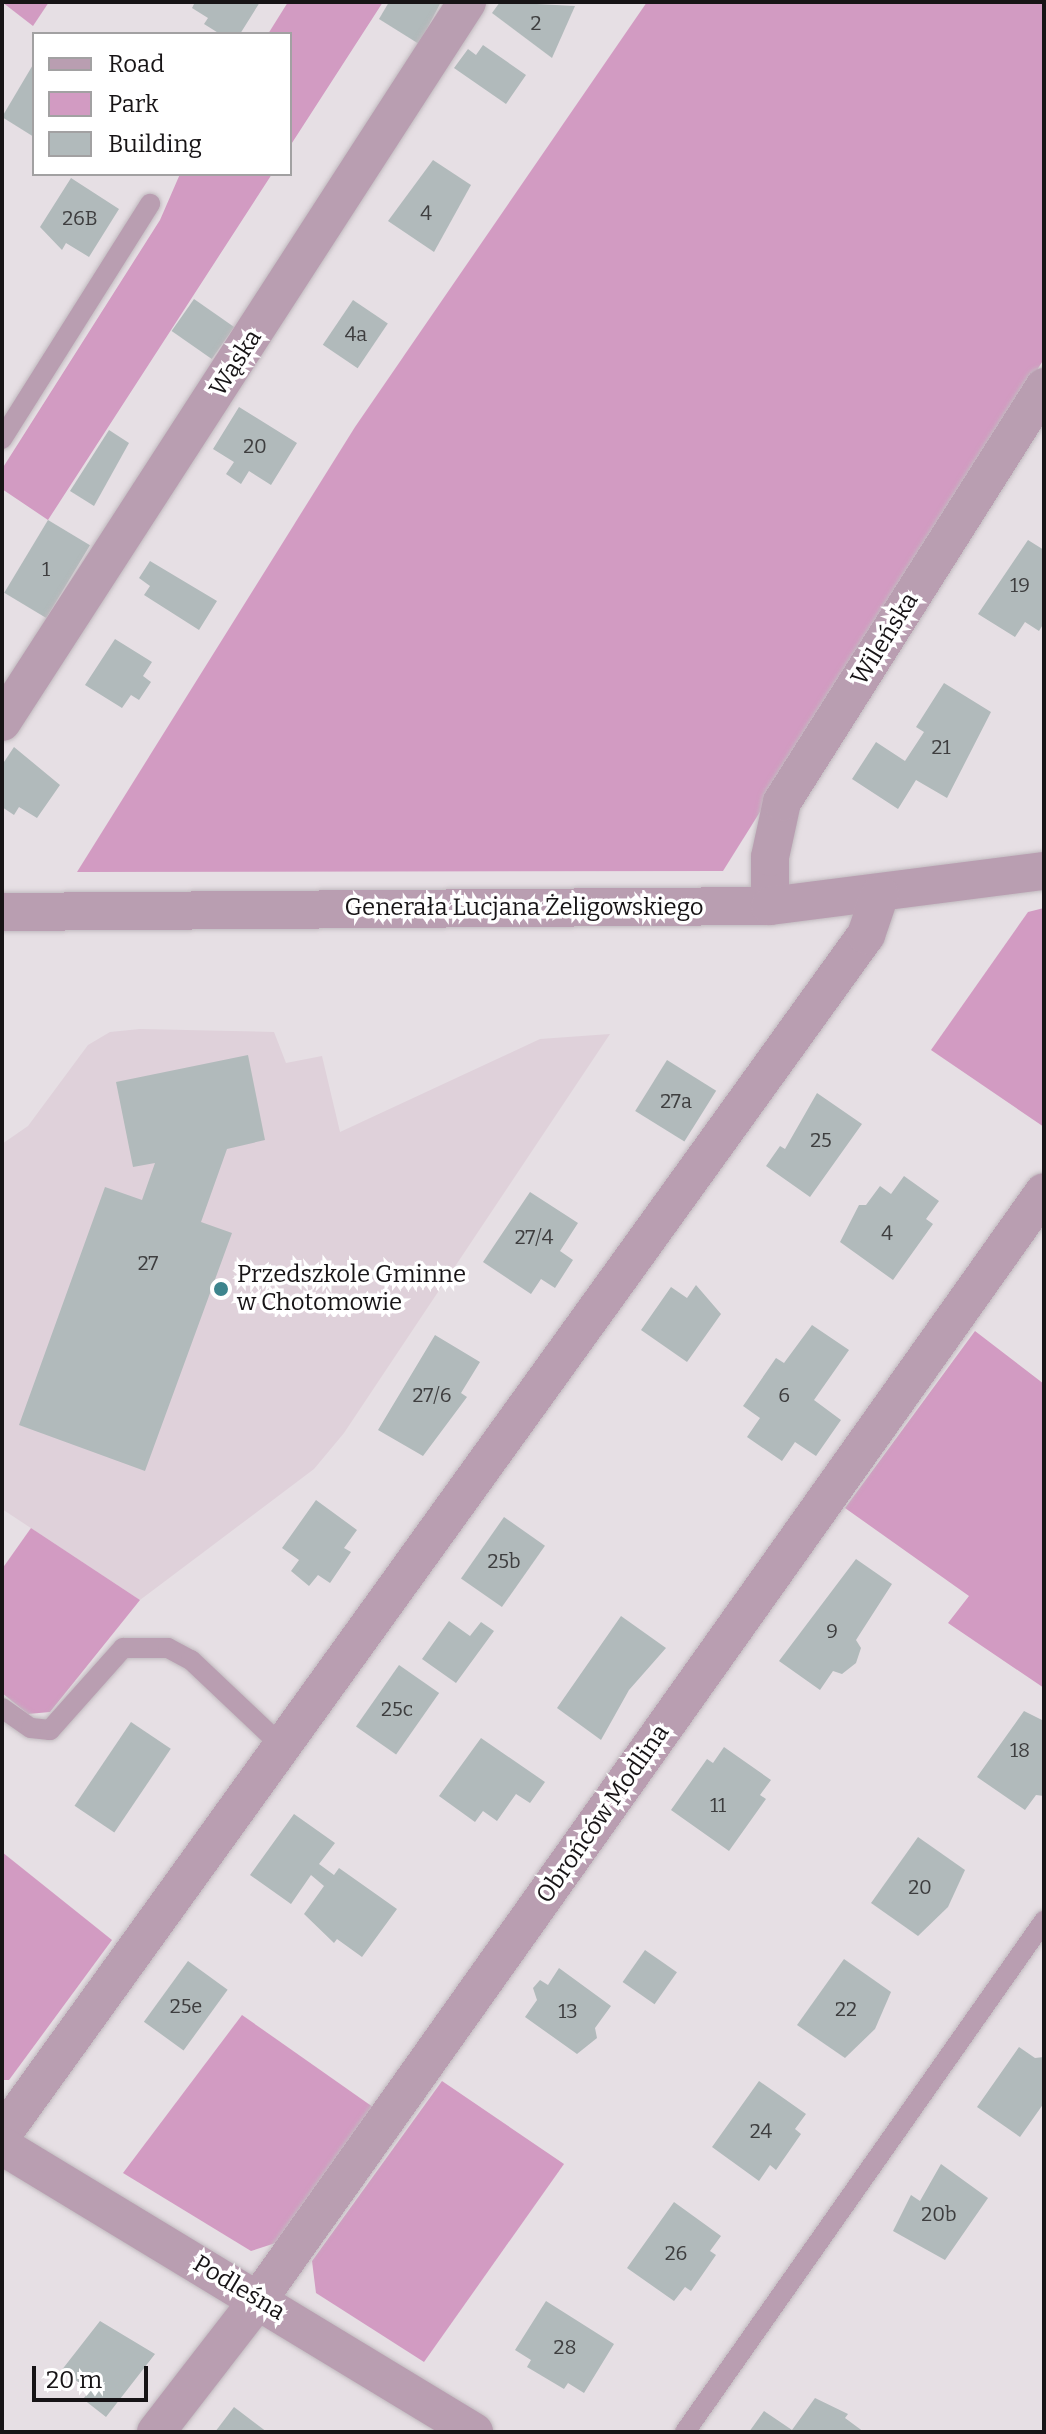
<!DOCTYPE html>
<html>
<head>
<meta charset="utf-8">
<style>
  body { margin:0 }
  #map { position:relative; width:1046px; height:2434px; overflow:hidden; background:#e6dfe4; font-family:Bitter,serif }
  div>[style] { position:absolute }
  .built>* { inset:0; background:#dfd1da }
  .green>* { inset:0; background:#d29bc2 }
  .building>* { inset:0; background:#b1babb; transform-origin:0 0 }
  .roads { filter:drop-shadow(0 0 2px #c1babf) drop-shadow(0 0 2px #c1babf) }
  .lane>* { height:20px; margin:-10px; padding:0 10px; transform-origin:10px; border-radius:10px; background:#b99eb1 }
  .street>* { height:38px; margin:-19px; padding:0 19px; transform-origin:19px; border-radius:19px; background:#b99eb1 }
  .dots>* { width:22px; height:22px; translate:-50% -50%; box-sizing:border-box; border:4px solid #fff; border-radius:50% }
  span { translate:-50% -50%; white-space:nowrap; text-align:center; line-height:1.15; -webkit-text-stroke:7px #fff; paint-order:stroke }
  .number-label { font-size:20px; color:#3e3e3f }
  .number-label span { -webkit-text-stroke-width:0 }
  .street-label { font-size:24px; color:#171416 }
  .poi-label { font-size:24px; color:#171416 }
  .left { translate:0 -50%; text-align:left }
  .frame { position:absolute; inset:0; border:4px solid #171416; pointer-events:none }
  .legend { position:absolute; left:32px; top:32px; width:260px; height:144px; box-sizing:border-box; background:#fff; border:2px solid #a2a1a2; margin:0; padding:10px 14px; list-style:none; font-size:24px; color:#171416 }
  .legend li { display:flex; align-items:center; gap:16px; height:40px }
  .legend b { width:40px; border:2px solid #a2a1a2 }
  .scale { position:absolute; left:32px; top:2366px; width:116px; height:36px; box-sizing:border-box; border:4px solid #171416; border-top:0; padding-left:10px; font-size:24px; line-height:28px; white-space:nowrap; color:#171416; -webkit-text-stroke:6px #fff; paint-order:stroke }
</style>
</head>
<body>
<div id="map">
  <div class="built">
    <i style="clip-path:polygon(140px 1029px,274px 1032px,286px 1063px,322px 1056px,340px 1132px,540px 1039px,610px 1034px,344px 1433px,314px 1469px,140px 1600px,2px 1509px,2px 1144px,28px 1126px,88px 1045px,110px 1032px)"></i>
  </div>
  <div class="green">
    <i style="clip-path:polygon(2px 2px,49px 2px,33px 26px)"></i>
    <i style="clip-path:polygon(288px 2px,383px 2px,290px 146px,290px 34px,268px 34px)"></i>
    <i style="clip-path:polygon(647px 2px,1044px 2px,1044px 359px,723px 871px,77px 872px,355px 427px)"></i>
    <i style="clip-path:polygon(180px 174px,272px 174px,48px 520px,2px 489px,2px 469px,160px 220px)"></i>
    <i style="clip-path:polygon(1044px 908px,1044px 1127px,931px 1050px,1028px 912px)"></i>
    <i style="clip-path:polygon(975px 1331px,1044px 1384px,1044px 1688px,948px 1623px,969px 1596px,845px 1508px)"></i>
    <i style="clip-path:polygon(31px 1528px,140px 1600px,50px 1712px,28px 1714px,2px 1693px,2px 1569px)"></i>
    <i style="clip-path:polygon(2px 1852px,112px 1940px,9px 2080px,2px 2080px)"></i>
    <i style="clip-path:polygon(242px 2015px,380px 2112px,291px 2238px,251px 2251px,123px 2173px)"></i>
    <i style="clip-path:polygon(442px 2081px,564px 2164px,424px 2362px,316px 2293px,312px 2261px)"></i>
  </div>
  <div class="building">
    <i style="clip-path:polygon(195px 2px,260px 2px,240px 34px,220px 34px,204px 24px,208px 18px,192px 8px)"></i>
    <i style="clip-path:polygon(389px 2px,441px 2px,419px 44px,379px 19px)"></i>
    <i style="clip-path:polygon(500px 2px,575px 6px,552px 58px,492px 13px)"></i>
    <i style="clip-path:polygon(483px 45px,526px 75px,506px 104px,454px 68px,468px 49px,476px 55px)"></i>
    <i style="clip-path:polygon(34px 63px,34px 137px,2px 117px)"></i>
    <i style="clip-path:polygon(433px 160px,471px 185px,434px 252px,388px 221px)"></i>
    <i style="clip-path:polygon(71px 178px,119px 209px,89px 257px,66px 243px,62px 250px,40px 227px)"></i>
    <i style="left:194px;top:299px;width:49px;height:39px;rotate:35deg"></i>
    <i style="left:353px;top:300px;width:42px;height:54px;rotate:34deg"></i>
    <i style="clip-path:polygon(239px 407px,297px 443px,271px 485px,249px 471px,241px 484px,226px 474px,234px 462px,213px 449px)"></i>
    <i style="clip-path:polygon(109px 430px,129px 443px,94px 506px,70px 491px)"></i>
    <i style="left:48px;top:520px;width:49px;height:85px;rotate:31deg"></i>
    <i style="clip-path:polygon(1028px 540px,1044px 550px,1044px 623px,1039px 631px,1025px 622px,1015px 637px,978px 614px)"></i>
    <i style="clip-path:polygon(150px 561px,217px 601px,199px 630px,144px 595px,150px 586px,139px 578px)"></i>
    <i style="clip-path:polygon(115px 639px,152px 662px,143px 676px,151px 682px,139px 700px,131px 695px,122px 708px,85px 685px)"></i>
    <i style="clip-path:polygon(944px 683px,991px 712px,947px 798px,916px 780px,898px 809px,852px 779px,876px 742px,905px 761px,924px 732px,916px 727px)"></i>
    <i style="clip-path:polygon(14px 747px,60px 785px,37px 818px,19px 807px,14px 815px,2px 807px,2px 765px)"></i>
    <i style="clip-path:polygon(248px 1055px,265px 1140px,227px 1149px,201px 1222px,232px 1233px,145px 1471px,19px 1425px,105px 1187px,142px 1200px,155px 1163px,133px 1167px,116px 1082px)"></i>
    <i style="left:667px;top:1060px;width:58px;height:60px;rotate:32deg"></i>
    <i style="clip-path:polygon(817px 1093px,862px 1124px,810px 1197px,766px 1166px,780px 1146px,785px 1149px)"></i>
    <i style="clip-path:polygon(904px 1176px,939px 1201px,926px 1219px,933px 1224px,893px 1280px,840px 1242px,859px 1205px,866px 1205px,880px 1186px,891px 1194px)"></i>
    <i style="clip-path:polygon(530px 1192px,578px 1223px,560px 1251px,573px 1260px,555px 1288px,541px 1279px,531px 1294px,483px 1262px)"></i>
    <i style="clip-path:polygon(696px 1285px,721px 1314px,687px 1362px,641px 1330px,671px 1287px,687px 1298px)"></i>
    <i style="clip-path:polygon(812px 1325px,849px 1350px,814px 1400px,841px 1420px,816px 1456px,795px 1442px,782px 1461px,747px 1437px,760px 1418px,743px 1406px,776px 1358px,784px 1363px)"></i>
    <i style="clip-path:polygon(435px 1335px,480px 1362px,461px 1393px,467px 1397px,423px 1456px,378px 1430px)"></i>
    <i style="clip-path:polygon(316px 1500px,357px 1530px,344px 1548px,351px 1552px,330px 1583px,318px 1575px,309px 1586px,291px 1571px,299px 1560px,282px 1548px)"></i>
    <i style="left:504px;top:1517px;width:50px;height:75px;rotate:35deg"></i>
    <i style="clip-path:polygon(856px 1559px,892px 1584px,856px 1640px,861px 1648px,856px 1663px,842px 1674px,833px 1671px,820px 1690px,779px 1661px)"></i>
    <i style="clip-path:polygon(621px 1616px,666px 1648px,629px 1690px,601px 1740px,557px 1708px)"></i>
    <i style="clip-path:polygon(449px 1621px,470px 1636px,481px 1622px,494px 1631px,456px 1683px,422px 1659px)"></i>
    <i style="left:399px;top:1665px;width:49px;height:75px;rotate:35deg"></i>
    <i style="clip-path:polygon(1024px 1711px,1044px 1721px,1044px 1796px,1036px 1795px,1025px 1810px,977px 1777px)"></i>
    <i style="left:131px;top:1722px;width:48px;height:101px;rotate:34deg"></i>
    <i style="clip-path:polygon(481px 1738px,545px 1782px,530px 1803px,516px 1794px,497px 1821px,483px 1811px,475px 1822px,439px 1796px)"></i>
    <i style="clip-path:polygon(724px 1747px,771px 1780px,760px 1795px,766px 1799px,729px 1851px,671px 1810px,707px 1759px,713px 1763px)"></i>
    <i style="clip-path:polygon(294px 1814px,335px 1843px,319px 1864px,334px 1875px,339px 1868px,397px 1909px,362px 1957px,337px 1939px,334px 1943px,304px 1914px,324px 1886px,311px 1875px,291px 1904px,250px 1875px)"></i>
    <i style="clip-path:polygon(918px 1837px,965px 1870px,948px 1907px,918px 1936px,871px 1903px)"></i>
    <i style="left:645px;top:1950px;width:39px;height:39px;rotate:35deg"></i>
    <i style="clip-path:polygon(844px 1959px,891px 1992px,875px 2029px,845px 2058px,797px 2025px)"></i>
    <i style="left:188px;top:1961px;width:49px;height:75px;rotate:36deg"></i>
    <i style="clip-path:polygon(559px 1968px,611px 2006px,595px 2028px,597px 2038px,577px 2054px,525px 2017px,537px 2000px,533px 1988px,540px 1980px,548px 1985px)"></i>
    <i style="clip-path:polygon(1019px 2047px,1035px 2058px,1044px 2057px,1044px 2103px,1020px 2137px,977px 2107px)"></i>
    <i style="clip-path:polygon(759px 2081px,806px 2114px,795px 2129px,801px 2134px,776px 2170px,770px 2165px,759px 2181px,712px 2147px)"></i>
    <i style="clip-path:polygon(941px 2164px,988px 2198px,945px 2260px,893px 2231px,911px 2195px,920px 2201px)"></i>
    <i style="clip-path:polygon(674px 2202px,721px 2236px,710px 2251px,716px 2255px,691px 2291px,685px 2287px,674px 2301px,627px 2268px)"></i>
    <i style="clip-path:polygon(546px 2301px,614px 2344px,584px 2393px,568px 2383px,564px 2389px,527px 2367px,531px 2360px,515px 2350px)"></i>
    <i style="clip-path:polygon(100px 2321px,155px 2354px,106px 2417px,83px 2399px,91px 2390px,61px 2371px)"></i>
    <i style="clip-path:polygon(815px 2398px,848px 2414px,845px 2418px,864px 2432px,749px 2432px,764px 2411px,792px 2430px)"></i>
    <i style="clip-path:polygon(234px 2407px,267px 2432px,215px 2432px)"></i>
  </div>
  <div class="roads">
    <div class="lane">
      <i style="left:2px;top:439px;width:278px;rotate:-57.8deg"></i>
      <i style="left:2px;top:1708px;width:35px;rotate:35deg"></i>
      <i style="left:31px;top:1728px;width:19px;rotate:6deg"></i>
      <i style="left:50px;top:1730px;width:110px;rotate:-48.3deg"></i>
      <i style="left:123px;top:1648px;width:45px"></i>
      <i style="left:168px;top:1648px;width:26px;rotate:28deg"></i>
      <i style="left:191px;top:1660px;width:128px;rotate:43.4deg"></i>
      <i style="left:685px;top:2432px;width:625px;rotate:-54.91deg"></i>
    </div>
    <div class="street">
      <i style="left:2px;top:722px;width:857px;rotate:-57.14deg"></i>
      <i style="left:770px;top:906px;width:49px;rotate:-90deg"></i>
      <i style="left:770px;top:857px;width:56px;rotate:-77.7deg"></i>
      <i style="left:782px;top:802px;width:491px;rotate:-57.7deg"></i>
      <i style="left:2px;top:912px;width:768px;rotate:-0.45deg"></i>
      <i style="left:770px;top:906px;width:276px;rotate:-7.3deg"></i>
      <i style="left:2px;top:2135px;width:1479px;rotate:-54.25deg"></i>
      <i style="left:866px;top:935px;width:43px;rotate:-71.1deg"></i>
      <i style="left:2px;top:2146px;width:552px;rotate:31.21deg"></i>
      <i style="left:156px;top:2432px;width:167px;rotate:-52.3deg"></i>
      <i style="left:258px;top:2300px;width:1358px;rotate:-54.65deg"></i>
    </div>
  </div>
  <div class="dots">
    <i style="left:221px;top:1289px;background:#3d848d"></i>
  </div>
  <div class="number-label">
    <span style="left:536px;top:23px">2</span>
    <span style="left:426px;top:213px">4</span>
    <span style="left:80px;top:218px">26B</span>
    <span style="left:356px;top:334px">4a</span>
    <span style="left:255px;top:446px">20</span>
    <span style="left:46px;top:569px">1</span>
    <span style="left:1020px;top:585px">19</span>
    <span style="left:941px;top:747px">21</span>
    <span style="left:676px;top:1101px">27a</span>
    <span style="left:821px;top:1140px">25</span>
    <span style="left:887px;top:1233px">4</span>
    <span style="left:534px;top:1237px">27/4</span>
    <span style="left:148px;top:1263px">27</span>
    <span style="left:432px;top:1395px">27/6</span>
    <span style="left:784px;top:1395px">6</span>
    <span style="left:504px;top:1561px">25b</span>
    <span style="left:832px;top:1631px">9</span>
    <span style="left:397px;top:1709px">25c</span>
    <span style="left:1020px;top:1750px">18</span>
    <span style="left:718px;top:1805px">11</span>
    <span style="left:920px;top:1887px">20</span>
    <span style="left:186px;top:2006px">25e</span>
    <span style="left:846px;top:2009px">22</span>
    <span style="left:568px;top:2011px">13</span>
    <span style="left:761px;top:2131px">24</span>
    <span style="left:939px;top:2214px">20b</span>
    <span style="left:676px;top:2253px">26</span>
    <span style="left:565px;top:2347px">28</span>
  </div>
  <div class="street-label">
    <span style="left:236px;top:363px;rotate:-57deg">Wąska</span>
    <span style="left:885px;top:639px;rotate:-58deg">Wileńska</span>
    <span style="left:524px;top:908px">Generała Lucjana Żeligowskiego</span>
    <span style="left:603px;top:1814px;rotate:-55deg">Obrońców Modlina</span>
    <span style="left:239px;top:2288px;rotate:31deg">Podleśna</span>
  </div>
  <div class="poi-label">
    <span class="left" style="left:237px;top:1289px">Przedszkole Gminne<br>w Chotomowie</span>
  </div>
  <div class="frame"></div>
  <ul class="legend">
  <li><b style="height:10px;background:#b99eb1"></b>Road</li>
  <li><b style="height:22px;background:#d29bc2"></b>Park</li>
  <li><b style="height:22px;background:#b1babb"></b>Building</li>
  </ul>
  <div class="scale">20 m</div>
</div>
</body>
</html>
